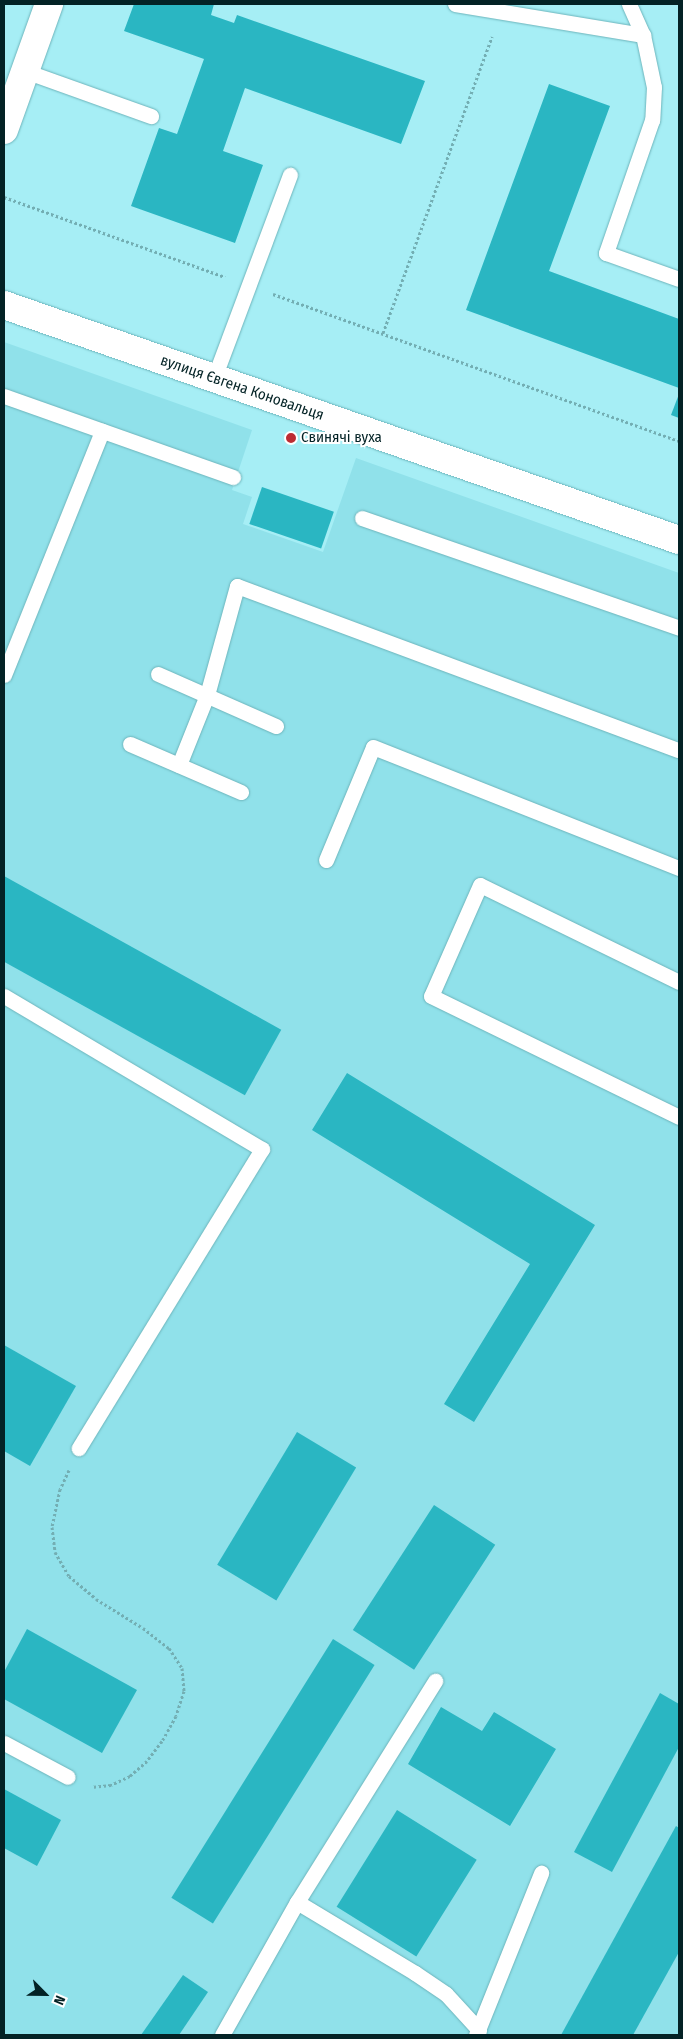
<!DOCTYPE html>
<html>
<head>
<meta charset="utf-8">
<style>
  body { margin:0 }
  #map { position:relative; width:683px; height:2039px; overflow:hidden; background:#a6eef5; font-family:"Fira Sans Condensed",sans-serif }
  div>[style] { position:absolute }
  .built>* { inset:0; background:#90e1ea }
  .building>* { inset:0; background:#2ab6c2; transform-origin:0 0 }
  .path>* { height:3px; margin-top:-1.5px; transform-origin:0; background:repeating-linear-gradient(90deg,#73aeb3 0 2.5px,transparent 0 5px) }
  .roads { filter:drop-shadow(0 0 1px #6db4bb) drop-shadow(0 0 1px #6db4bb) }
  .lane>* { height:15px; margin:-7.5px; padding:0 7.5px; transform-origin:7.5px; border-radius:7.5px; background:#fff }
  .street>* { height:28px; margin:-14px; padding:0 14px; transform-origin:14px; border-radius:14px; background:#fff }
  .dots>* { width:14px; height:14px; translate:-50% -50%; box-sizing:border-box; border:2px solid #fff; border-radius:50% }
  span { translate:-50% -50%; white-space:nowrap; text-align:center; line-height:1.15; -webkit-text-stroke:4px #fff; paint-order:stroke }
  .street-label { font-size:15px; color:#032225 }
  .poi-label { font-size:15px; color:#032225 }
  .left { translate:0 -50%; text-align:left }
  .frame { position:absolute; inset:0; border:5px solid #032225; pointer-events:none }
  .north { position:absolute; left:20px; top:1969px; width:50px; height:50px; -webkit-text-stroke:4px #fff; paint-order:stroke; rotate:113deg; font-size:14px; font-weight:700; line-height:20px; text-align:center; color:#032225 }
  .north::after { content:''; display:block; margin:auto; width:18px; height:22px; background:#032225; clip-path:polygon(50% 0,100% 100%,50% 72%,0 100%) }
</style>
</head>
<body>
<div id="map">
  <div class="built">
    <i style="clip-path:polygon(4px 342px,252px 430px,232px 490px,252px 497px,243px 524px,323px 552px,356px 458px,679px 573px,679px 2035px,4px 2035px)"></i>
  </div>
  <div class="building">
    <i style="clip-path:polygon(134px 4px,214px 4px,211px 15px,234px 23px,237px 15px,425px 81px,401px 144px,245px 88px,223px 151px,263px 165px,235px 243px,131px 206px,159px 128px,177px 134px,204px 59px,124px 31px)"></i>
    <i style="clip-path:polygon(549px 84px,610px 106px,549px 271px,679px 319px,679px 388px,466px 310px)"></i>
    <i style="clip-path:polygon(679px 394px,679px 418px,671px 415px)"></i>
    <i style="left:262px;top:487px;width:76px;height:39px;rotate:19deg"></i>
    <i style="left:4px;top:876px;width:317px;height:75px;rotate:29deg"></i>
    <i style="clip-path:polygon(347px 1073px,595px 1225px,474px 1422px,444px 1404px,530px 1264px,312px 1130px)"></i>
    <i style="clip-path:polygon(4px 1345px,76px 1386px,30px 1466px,4px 1451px)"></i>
    <i style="left:297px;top:1432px;width:69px;height:155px;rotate:31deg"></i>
    <i style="left:434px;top:1505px;width:73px;height:149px;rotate:33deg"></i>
    <i style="clip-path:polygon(27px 1629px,137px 1690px,102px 1753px,4px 1699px,4px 1672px)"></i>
    <i style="left:333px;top:1639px;width:49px;height:305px;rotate:32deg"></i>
    <i style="clip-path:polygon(660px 1693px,679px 1704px,679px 1747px,612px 1872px,574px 1852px)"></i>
    <i style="clip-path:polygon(441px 1707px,482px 1731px,494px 1712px,556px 1749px,510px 1826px,408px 1764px)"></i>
    <i style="clip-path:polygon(4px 1789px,61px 1820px,37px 1866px,4px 1848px)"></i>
    <i style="left:397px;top:1810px;width:94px;height:114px;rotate:32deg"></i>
    <i style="clip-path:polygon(676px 1826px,679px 1828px,679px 1952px,633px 2035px,561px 2035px)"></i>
    <i style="clip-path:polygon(183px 1975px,208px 1992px,179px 2035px,141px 2035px)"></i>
  </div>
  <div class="path">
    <i style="left:4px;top:197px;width:235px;rotate:19.9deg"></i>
    <i style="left:273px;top:294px;width:432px;rotate:19.9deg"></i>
    <i style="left:383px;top:333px;width:316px;rotate:-69.8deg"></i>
    <i style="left:69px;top:1470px;width:21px;rotate:115deg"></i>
    <i style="left:60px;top:1489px;width:39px;rotate:102deg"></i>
    <i style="left:52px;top:1527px;width:25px;rotate:83deg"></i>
    <i style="left:55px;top:1552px;width:28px;rotate:60deg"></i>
    <i style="left:69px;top:1576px;width:35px;rotate:40deg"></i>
    <i style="left:96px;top:1599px;width:55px;rotate:31.7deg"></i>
    <i style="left:143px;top:1628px;width:33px;rotate:38deg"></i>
    <i style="left:169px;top:1648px;width:24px;rotate:57deg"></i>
    <i style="left:182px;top:1668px;width:23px;rotate:85deg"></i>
    <i style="left:184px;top:1691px;width:26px;rotate:108deg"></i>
    <i style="left:176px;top:1716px;width:29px;rotate:119deg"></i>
    <i style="left:162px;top:1741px;width:25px;rotate:127deg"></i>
    <i style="left:147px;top:1761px;width:23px;rotate:139deg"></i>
    <i style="left:130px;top:1776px;width:21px;rotate:155deg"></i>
    <i style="left:111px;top:1785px;width:20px;rotate:174deg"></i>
  </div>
  <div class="roads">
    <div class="lane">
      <i style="left:455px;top:4px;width:191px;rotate:9.4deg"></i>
      <i style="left:629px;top:4px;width:34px;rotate:66deg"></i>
      <i style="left:643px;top:35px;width:53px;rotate:78.1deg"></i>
      <i style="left:654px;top:87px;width:33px;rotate:93deg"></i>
      <i style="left:652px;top:120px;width:141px;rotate:109.1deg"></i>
      <i style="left:606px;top:253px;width:77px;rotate:19.6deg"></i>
      <i style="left:25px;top:71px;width:134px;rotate:19.7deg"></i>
      <i style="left:214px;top:378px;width:217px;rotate:-69.5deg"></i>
      <i style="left:4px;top:396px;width:243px;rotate:19.5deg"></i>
      <i style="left:362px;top:518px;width:336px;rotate:19.1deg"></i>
      <i style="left:158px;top:674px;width:129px;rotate:23.8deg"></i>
      <i style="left:4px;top:675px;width:263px;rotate:-68.1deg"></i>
      <i style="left:130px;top:744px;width:121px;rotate:23.4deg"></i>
      <i style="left:179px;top:765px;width:75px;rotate:-68.2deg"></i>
      <i style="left:207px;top:695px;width:113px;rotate:-74.6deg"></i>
      <i style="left:237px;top:586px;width:471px;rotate:20.4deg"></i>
      <i style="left:326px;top:860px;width:122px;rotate:-67.4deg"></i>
      <i style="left:373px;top:747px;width:329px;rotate:21.6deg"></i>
      <i style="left:679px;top:982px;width:221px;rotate:-154deg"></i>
      <i style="left:480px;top:885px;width:121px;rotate:113.8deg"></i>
      <i style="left:431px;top:996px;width:276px;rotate:26deg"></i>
      <i style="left:4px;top:996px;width:300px;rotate:30.7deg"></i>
      <i style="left:262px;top:1149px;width:351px;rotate:121.5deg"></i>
      <i style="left:4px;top:1743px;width:72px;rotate:28deg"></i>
      <i style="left:297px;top:1902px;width:138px;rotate:31deg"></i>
      <i style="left:415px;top:1973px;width:37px;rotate:34deg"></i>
      <i style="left:446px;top:1994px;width:49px;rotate:47.5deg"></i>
      <i style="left:222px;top:2035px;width:153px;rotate:-60.6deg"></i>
      <i style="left:297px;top:1902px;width:261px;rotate:-58deg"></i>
      <i style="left:476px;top:2035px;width:175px;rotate:-68.1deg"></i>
    </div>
    <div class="street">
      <i style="left:4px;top:130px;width:134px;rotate:-70.3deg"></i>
      <i style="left:4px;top:305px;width:715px;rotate:19.2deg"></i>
    </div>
  </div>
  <div class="dots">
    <i style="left:291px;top:438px;background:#bc2c33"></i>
  </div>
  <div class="street-label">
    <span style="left:242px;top:388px;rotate:19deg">вулиця Євгена Коновальця</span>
  </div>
  <div class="poi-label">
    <span class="left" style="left:301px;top:438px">Свинячі вуха</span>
  </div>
  <div class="frame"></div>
  <div class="north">N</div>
</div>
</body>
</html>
